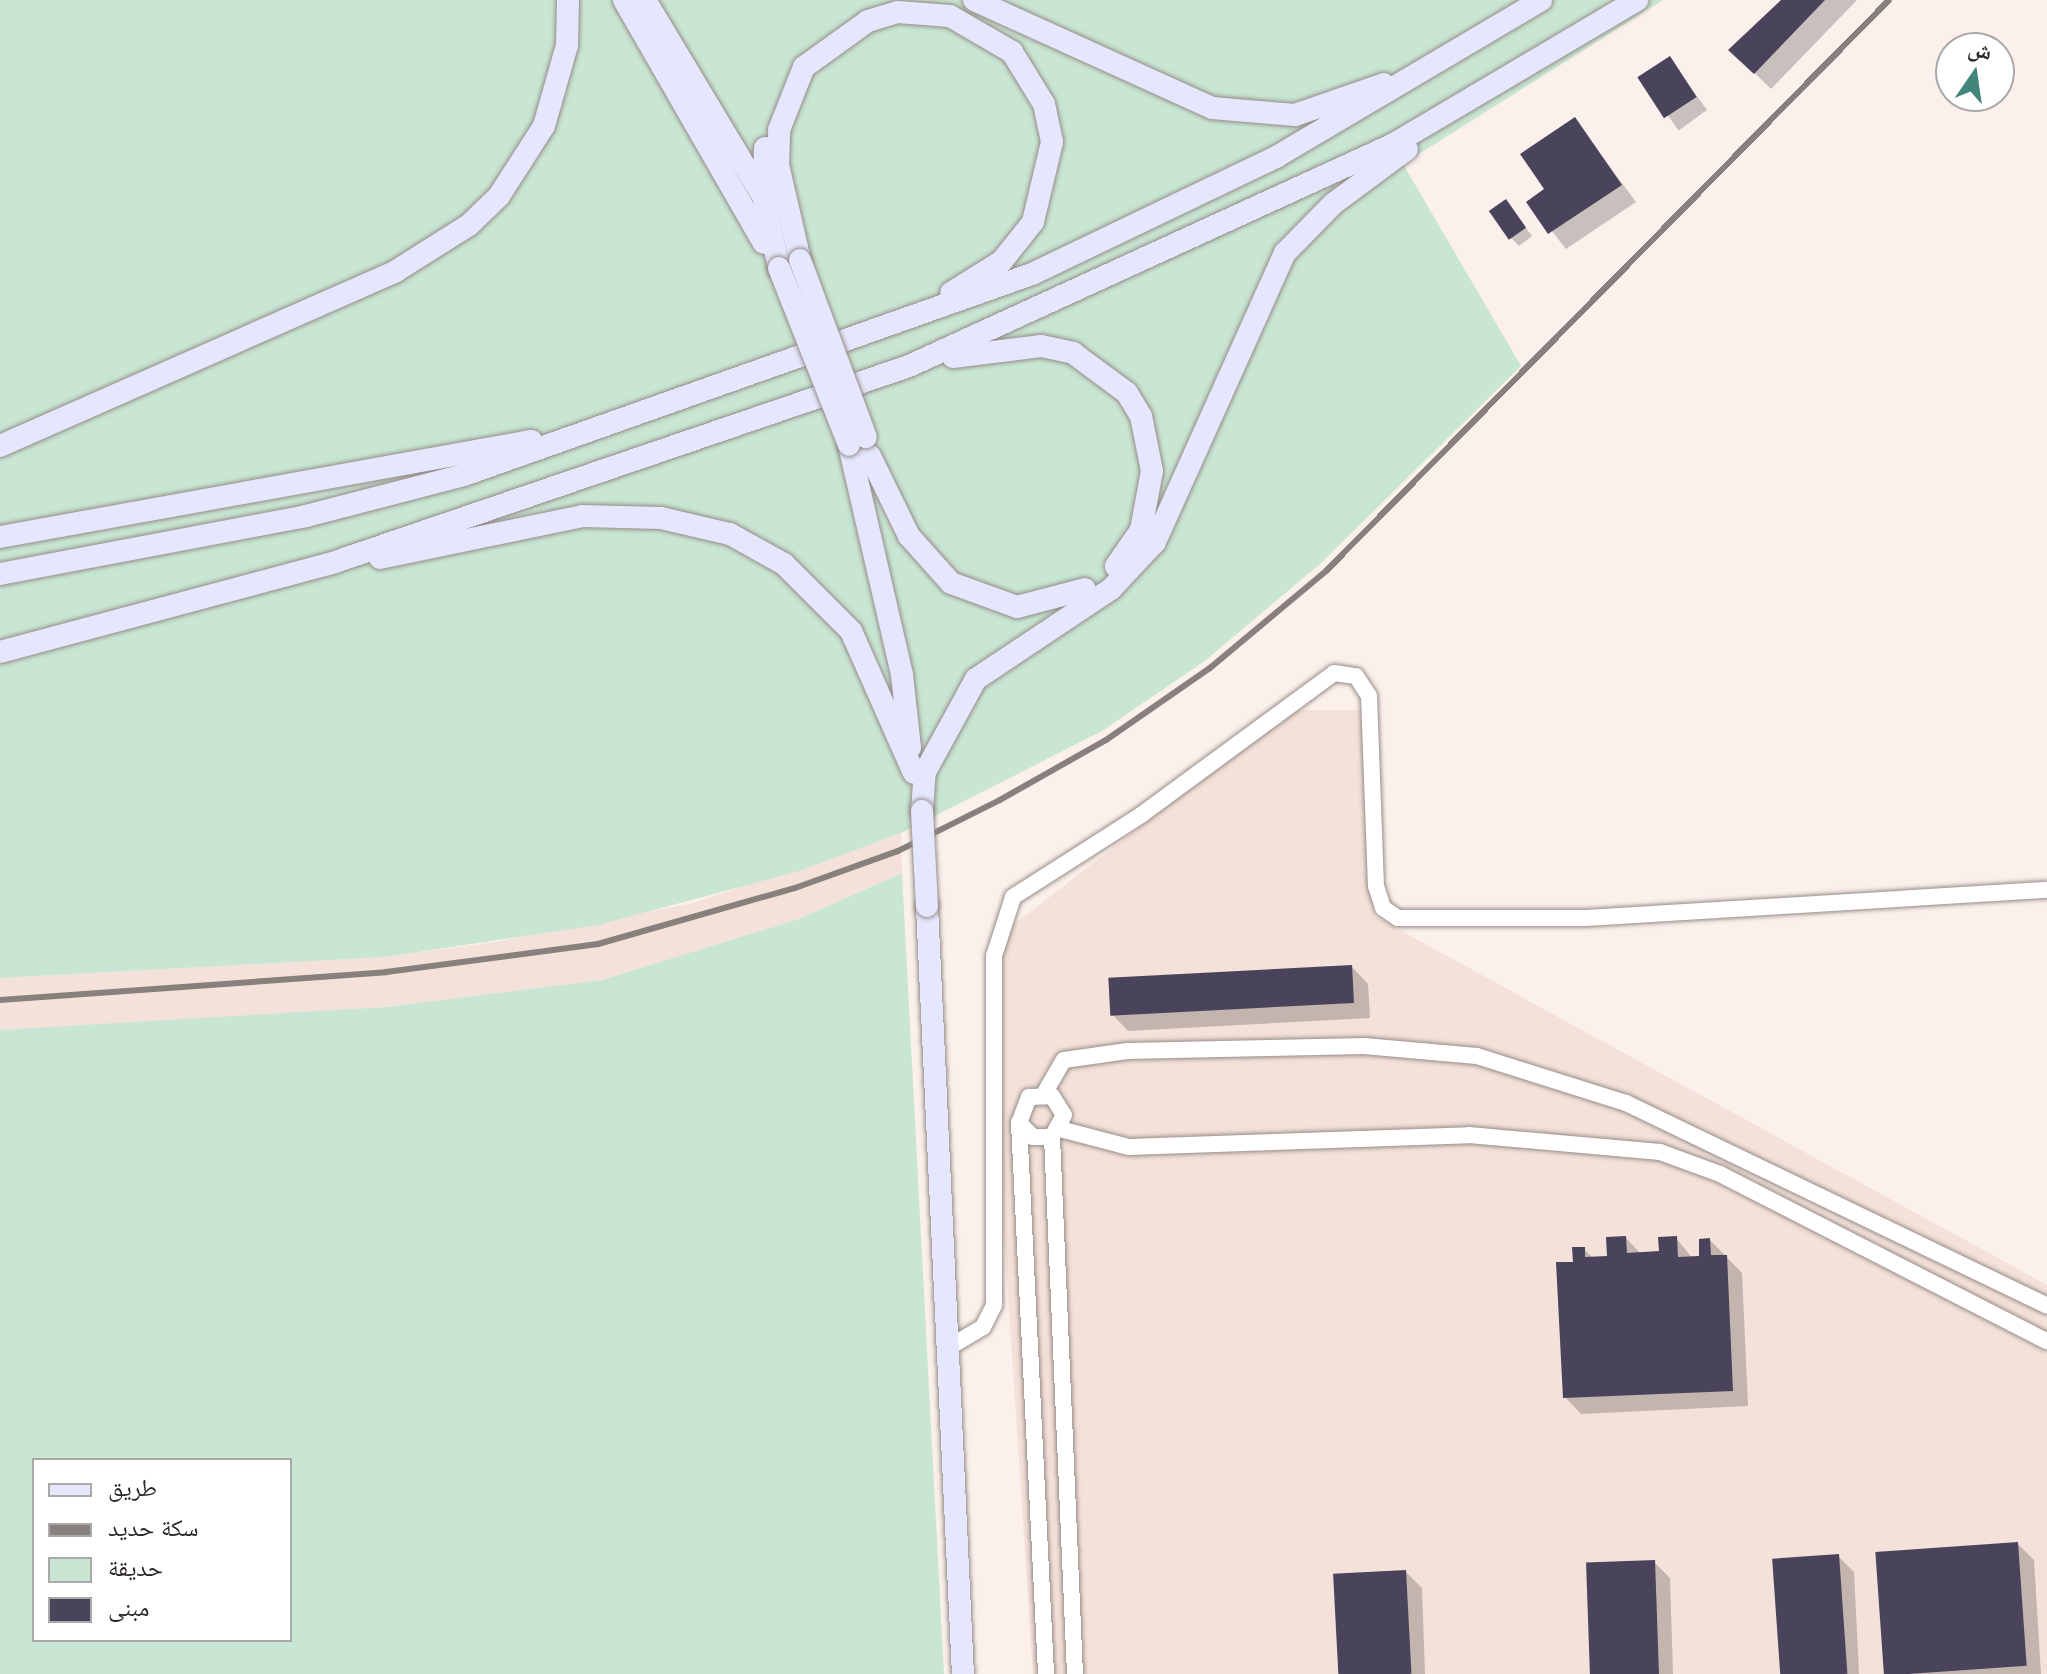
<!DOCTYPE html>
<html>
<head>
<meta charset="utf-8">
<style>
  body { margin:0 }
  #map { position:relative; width:2047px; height:1674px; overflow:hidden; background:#fbf0eb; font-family:Helvetica,"Noto Naskh Arabic",sans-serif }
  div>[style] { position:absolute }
  .built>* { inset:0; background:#f4e1d9 }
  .green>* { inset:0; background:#c8e6d3 }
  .shadow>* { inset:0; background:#0003; transform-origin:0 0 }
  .building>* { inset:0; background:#49435c; transform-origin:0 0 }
  .roads { filter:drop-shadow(0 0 2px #968c88) drop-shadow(0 0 2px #968c88) }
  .street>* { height:16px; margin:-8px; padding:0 8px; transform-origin:8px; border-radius:8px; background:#fff }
  .secondary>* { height:22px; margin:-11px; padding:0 11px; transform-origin:11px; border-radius:11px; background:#e4e7fd }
  .rail>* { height:6px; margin:-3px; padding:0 3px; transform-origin:3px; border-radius:3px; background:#87807c }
  .bridges { filter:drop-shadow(0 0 2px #968c88) drop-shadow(0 0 2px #968c88) }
  .secondary-bridge>* { height:22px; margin:-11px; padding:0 11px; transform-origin:11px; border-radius:11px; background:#e4e7fd }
  span { translate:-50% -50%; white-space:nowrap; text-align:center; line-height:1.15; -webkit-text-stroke:8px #fff; paint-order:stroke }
  .legend { position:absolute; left:32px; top:1458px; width:260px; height:184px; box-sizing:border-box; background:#fff; border:2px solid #aaa9a8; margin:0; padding:10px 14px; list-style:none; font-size:24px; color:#2b2725 }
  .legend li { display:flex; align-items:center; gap:16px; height:40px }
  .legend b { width:40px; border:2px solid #aaa9a8 }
  .north { position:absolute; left:1935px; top:32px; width:80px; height:80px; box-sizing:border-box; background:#fff; border:2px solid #aaa9a8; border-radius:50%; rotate:13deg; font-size:22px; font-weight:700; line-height:32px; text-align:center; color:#2b2725 }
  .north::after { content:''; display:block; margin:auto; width:28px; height:36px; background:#42867b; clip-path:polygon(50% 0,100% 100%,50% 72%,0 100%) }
</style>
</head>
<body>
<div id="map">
  <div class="built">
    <i style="clip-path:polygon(1290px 710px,1366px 710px,1374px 916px,2047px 1285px,2047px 1674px,1033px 1674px,1000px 1173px,1002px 934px)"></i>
    <i style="clip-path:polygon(901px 833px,902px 873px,799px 919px,602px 980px,502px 997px,145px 1026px,0 1030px,0 978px,385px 957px,496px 942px,693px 903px)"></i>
  </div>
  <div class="green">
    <i style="clip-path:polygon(0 0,1663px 0,1403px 164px,1521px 366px,1321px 563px,1206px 660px,1102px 731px,901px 833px,796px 872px,598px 925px,385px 957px,0 978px)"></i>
    <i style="clip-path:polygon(evenodd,902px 873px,944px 1674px,0 1674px,0 1030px,386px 1007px,602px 980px,799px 919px,902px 873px,290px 1460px,290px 1640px,34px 1640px,34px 1460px,290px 1460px)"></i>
  </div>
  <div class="shadow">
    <i style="clip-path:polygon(1784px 0,1857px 0,1771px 89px,1731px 50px)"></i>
    <i style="left:1670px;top:59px;width:63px;height:35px;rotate:54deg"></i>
    <i style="clip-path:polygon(1575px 120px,1636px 202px,1566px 249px,1529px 202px,1547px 190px)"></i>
    <i style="clip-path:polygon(1506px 202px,1532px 236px,1519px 246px,1511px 238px)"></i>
    <i style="clip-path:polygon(1352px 967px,1368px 984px,1370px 1018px,1128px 1031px,1112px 1014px)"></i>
    <i style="clip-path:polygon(1626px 1238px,1641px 1254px,1661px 1253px,1676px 1238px,1693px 1259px,1701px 1258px,1710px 1240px,1742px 1273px,1748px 1406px,1581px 1414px,1565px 1397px,1575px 1263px,1584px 1249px,1594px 1259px,1609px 1258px)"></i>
    <i style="clip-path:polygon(2018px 1544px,2034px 1560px,2041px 1674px,1885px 1674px,1877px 1553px)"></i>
    <i style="clip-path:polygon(1838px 1556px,1854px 1572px,1859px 1674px,1781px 1674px)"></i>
    <i style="clip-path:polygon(1654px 1562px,1670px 1578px,1673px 1674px,1592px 1674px)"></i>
    <i style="clip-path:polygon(1406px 1572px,1422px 1588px,1425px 1674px,1340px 1674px)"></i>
  </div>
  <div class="building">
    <i style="clip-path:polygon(1781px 0,1825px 0,1754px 74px,1728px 50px)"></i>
    <i style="left:1670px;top:56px;width:49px;height:39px;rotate:57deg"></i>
    <i style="clip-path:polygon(1575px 117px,1622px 185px,1548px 234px,1526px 202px,1544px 189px,1520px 154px)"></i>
    <i style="left:1506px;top:199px;width:35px;height:21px;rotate:55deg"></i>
    <i style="left:1352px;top:965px;width:38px;height:244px;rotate:87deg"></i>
    <i style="clip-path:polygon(1626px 1236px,1627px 1253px,1659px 1251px,1658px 1237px,1677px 1236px,1678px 1257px,1699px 1256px,1699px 1239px,1710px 1238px,1711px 1255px,1727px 1255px,1733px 1391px,1563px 1398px,1556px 1262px,1573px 1262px,1572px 1247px,1585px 1247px,1585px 1257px,1607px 1256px,1606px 1237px)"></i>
    <i style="left:2018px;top:1542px;width:124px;height:143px;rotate:86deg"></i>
    <i style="left:1839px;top:1554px;width:120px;height:67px;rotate:86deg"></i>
    <i style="left:1655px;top:1560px;width:114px;height:69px;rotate:88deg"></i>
    <i style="left:1406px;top:1570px;width:104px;height:73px;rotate:87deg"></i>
  </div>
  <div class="roads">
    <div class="street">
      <i style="left:1044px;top:1094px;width:39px;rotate:-60deg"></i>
      <i style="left:1064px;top:1060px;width:64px;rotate:-8.1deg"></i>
      <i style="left:1127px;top:1051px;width:237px;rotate:-1.2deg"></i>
      <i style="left:1364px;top:1046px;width:113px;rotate:5.1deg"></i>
      <i style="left:1477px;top:1056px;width:156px;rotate:17.5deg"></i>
      <i style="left:1626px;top:1103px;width:467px;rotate:25.7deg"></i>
      <i style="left:1019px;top:1123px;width:552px;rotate:87.19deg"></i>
      <i style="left:1060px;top:1129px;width:71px;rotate:14.6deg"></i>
      <i style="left:1129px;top:1147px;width:340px;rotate:-2deg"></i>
      <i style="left:1469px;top:1135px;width:192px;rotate:5.1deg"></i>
      <i style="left:1660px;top:1152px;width:64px;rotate:20.1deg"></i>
      <i style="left:1720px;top:1174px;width:367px;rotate:27.1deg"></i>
      <i style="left:1052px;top:1137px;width:19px;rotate:180deg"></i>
      <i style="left:1033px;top:1137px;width:20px;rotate:-135deg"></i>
      <i style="left:1019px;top:1123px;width:28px;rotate:-69deg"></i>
      <i style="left:1029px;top:1097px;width:23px;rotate:-2deg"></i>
      <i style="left:1052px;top:1096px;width:22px;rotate:58deg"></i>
      <i style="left:1064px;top:1115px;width:25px;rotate:119deg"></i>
      <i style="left:1052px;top:1137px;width:537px;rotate:87.55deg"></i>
      <i style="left:946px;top:1349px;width:43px;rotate:-30.7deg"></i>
      <i style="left:983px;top:1327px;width:25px;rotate:-63deg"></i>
      <i style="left:994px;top:1305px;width:349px;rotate:-90deg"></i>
      <i style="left:994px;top:956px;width:62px;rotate:-72.1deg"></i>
      <i style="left:1013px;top:897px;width:152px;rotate:-32.6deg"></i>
      <i style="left:1141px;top:815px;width:240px;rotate:-36.3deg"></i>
      <i style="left:1334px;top:673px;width:22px;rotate:8deg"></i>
      <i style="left:1356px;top:676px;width:24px;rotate:57deg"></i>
      <i style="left:1369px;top:696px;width:190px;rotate:87.9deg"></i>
      <i style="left:1376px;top:886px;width:23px;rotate:72deg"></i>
      <i style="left:1383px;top:908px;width:18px;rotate:34deg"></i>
      <i style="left:1398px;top:918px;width:188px"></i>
      <i style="left:1586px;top:918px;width:462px;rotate:-3.5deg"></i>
    </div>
    <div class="secondary">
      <i style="left:624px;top:0;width:280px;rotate:60.1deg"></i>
      <i style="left:645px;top:0;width:229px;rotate:59deg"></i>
      <i style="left:974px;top:0;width:261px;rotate:24.4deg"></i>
      <i style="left:1212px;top:108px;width:83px;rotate:4.8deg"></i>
      <i style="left:1295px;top:115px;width:94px;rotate:-19.2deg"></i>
      <i style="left:765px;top:148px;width:47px;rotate:92.4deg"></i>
      <i style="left:763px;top:195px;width:75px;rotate:77.6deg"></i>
      <i style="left:800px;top:260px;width:98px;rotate:-103deg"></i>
      <i style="left:778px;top:165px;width:35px;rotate:-88deg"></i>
      <i style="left:779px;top:130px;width:68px;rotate:-68.4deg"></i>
      <i style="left:804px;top:67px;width:79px;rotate:-35.7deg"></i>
      <i style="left:868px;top:21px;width:31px;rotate:-17deg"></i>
      <i style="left:898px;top:12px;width:52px;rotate:4.4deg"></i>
      <i style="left:950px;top:16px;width:72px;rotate:30.1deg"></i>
      <i style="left:1012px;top:52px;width:61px;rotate:58.4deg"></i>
      <i style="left:1044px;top:104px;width:39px;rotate:78deg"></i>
      <i style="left:1052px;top:142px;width:82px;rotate:103.4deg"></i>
      <i style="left:1033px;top:222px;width:50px;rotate:128.5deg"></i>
      <i style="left:1002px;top:261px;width:60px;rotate:147.9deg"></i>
      <i style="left:953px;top:357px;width:89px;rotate:-7.1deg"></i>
      <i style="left:1041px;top:346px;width:33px;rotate:12deg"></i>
      <i style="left:1073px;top:353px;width:67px;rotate:36.5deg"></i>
      <i style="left:1127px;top:393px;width:27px;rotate:59deg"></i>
      <i style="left:1141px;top:416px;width:56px;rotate:78.7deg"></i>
      <i style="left:1152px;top:471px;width:60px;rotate:100.6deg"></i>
      <i style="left:1141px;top:530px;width:44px;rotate:124.8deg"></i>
      <i style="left:849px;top:445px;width:236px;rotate:77deg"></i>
      <i style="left:902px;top:675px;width:73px;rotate:83.7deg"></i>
      <i style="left:0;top:446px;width:433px;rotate:-23.8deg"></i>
      <i style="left:396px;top:271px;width:86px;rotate:-32.2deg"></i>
      <i style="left:469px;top:225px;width:42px;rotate:-44deg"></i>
      <i style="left:499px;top:196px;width:83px;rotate:-57.3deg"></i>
      <i style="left:544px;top:126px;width:84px;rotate:-74.1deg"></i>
      <i style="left:567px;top:45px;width:45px;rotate:-88.7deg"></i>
      <i style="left:870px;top:456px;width:89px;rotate:64deg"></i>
      <i style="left:909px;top:536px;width:63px;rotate:48.2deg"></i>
      <i style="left:951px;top:583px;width:70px;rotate:20deg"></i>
      <i style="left:1017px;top:607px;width:70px;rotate:-14.8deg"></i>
      <i style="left:0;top:537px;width:540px;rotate:-10.25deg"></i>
      <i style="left:380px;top:558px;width:206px;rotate:-11.7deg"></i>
      <i style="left:582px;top:516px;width:79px;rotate:1.5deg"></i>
      <i style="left:661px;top:518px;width:71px;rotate:13.1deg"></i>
      <i style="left:730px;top:534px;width:62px;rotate:29.1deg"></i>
      <i style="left:784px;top:564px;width:95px;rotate:45deg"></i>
      <i style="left:851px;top:631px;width:155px;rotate:66.1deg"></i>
      <i style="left:0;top:574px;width:311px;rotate:-10.7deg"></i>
      <i style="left:306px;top:516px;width:163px;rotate:-14.5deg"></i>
      <i style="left:464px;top:475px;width:603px;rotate:-19.49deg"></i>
      <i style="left:1032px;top:274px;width:271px;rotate:-25.6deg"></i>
      <i style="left:1276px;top:157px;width:308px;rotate:-30.6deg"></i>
      <i style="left:0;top:652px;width:347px;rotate:-15deg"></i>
      <i style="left:335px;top:562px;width:607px;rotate:-18.85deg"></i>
      <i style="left:909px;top:366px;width:531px;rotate:-24.59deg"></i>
      <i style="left:1392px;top:145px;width:285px;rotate:-30.6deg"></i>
      <i style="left:922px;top:811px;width:39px;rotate:-86deg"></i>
      <i style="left:925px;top:772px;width:106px;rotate:-61.3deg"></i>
      <i style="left:976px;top:679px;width:162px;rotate:-33.7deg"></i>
      <i style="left:1111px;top:589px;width:64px;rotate:-46.9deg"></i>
      <i style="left:1155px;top:542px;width:317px;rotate:-65.8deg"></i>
      <i style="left:1285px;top:253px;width:69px;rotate:-45.6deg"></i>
      <i style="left:1333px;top:204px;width:92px;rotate:-36.6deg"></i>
      <i style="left:927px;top:906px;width:769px;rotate:87.32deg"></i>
    </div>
  </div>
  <div class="rail">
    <i style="left:0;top:1000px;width:387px;rotate:-4.1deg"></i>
    <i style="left:386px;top:972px;width:214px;rotate:-7.5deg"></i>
    <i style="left:598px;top:944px;width:205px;rotate:-15.9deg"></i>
    <i style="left:795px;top:888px;width:109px;rotate:-19.8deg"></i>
    <i style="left:898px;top:851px;width:114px;rotate:-26.6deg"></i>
    <i style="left:1000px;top:800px;width:122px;rotate:-29.5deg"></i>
    <i style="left:1106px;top:740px;width:126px;rotate:-34.7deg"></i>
    <i style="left:1210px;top:668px;width:153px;rotate:-39.9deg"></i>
    <i style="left:1327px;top:570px;width:800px;rotate:-45.4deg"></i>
  </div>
  <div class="bridges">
    <div class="secondary-bridge">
      <i style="left:800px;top:260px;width:189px;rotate:69.6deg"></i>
      <i style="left:779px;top:268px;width:190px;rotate:68.4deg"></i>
      <i style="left:922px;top:811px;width:95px;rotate:87deg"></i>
    </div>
  </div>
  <ul class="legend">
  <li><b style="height:10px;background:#e4e7fd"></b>طريق</li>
  <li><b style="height:10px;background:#87807c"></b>سكة حديد</li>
  <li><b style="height:22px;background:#c8e6d3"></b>حديقة</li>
  <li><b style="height:22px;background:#49435c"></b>مبنى</li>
  </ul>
  <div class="north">ش</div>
</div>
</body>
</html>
